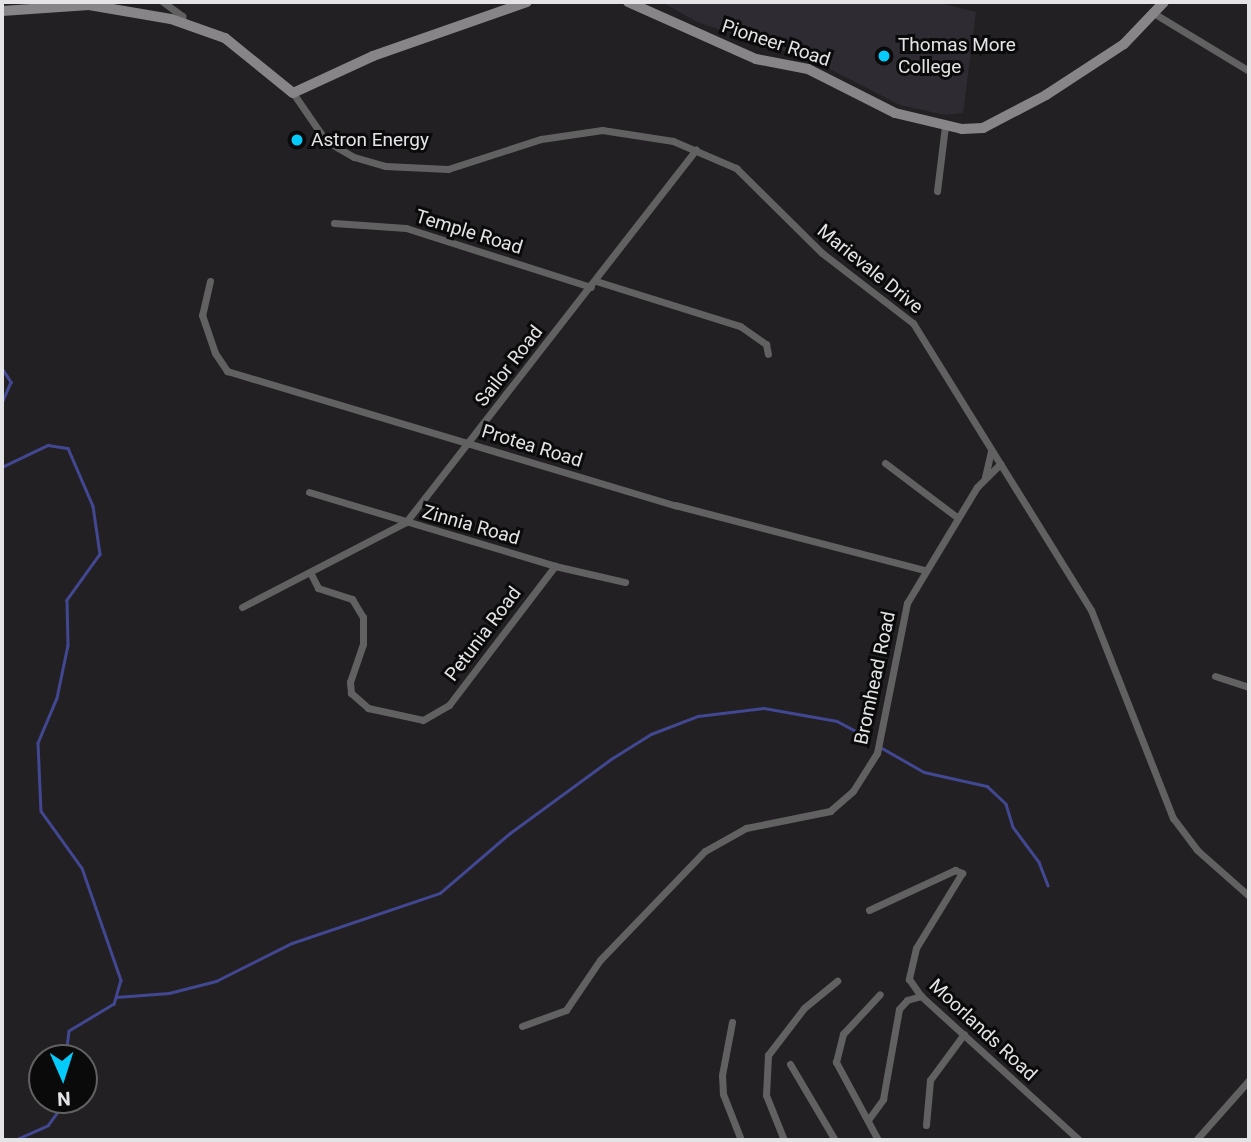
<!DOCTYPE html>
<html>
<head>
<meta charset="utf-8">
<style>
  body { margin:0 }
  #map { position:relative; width:1251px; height:1142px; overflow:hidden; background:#222023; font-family:Roboto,sans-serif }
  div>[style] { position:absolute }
  .built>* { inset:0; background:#2f2b32 }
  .stream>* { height:2.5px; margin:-1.25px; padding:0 1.25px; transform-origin:1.25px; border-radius:1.25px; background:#424792 }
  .street>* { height:7px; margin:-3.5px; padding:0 3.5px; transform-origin:3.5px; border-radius:3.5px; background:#626162 }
  .secondary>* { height:10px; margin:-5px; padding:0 5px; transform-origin:5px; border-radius:5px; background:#878587 }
  .dots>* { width:19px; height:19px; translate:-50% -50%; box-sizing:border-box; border:4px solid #0b0a0b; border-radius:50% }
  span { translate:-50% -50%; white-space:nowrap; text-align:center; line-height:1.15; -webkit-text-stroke:6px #0b0a0b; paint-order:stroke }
  .street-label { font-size:19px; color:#e4e3e5 }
  .poi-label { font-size:19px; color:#e4e3e5 }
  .left { translate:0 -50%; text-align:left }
  .frame { position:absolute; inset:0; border:4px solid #e4e3e5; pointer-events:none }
  .north { position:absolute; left:28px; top:1044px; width:70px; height:70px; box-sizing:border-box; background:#0b0a0b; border:2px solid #626162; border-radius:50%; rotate:177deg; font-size:19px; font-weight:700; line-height:28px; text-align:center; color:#e4e3e5 }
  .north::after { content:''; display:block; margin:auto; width:24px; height:32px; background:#04cbf9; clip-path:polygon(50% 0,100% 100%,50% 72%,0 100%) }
</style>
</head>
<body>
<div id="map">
  <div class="built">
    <i style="clip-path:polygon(662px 2px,937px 2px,976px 12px,963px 113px,945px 115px,900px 105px,816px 62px,697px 22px)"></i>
  </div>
  <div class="stream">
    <i style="left:2px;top:368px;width:17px;rotate:57deg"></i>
    <i style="left:11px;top:382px;width:23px;rotate:113deg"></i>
    <i style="left:2px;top:467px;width:51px;rotate:-25.6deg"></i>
    <i style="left:48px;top:445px;width:20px;rotate:9deg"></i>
    <i style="left:68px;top:448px;width:63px;rotate:66.7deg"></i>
    <i style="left:93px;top:506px;width:49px;rotate:81.7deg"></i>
    <i style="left:100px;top:554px;width:57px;rotate:125.7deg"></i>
    <i style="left:67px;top:600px;width:45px;rotate:88.7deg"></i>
    <i style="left:68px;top:645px;width:54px;rotate:101.7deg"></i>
    <i style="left:57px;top:698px;width:49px;rotate:112.9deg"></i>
    <i style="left:38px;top:743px;width:68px;rotate:87.5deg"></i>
    <i style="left:41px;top:811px;width:70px;rotate:54.3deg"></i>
    <i style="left:82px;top:868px;width:119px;rotate:70.8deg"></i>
    <i style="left:121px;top:980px;width:25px;rotate:106deg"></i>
    <i style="left:114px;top:1004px;width:52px;rotate:149deg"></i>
    <i style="left:69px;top:1031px;width:17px;rotate:97deg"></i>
    <i style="left:67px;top:1048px;width:11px;rotate:68deg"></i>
    <i style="left:882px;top:748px;width:48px;rotate:29.7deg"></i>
    <i style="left:924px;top:772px;width:65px;rotate:12.5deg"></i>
    <i style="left:987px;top:786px;width:26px;rotate:43deg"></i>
    <i style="left:1006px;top:804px;width:24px;rotate:73deg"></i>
    <i style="left:1013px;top:827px;width:44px;rotate:53.4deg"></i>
    <i style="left:1039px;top:862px;width:25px;rotate:69deg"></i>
    <i style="left:116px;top:997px;width:53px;rotate:-4.3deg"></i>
    <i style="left:169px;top:993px;width:49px;rotate:-14.3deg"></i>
    <i style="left:216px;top:981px;width:85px;rotate:-26.6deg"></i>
    <i style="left:292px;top:943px;width:156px;rotate:-18.7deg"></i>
    <i style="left:440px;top:893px;width:92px;rotate:-40.6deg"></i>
    <i style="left:510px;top:833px;width:125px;rotate:-36.2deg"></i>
    <i style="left:611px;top:759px;width:47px;rotate:-32deg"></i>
    <i style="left:651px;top:734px;width:50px;rotate:-21deg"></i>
    <i style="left:698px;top:716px;width:66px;rotate:-6.9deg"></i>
    <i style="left:764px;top:708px;width:74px;rotate:10.1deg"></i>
    <i style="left:837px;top:721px;width:27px;rotate:28deg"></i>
    <i style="left:15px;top:1140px;width:36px;rotate:-24deg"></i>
    <i style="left:48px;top:1125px;width:31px;rotate:-54deg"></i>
  </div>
  <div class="street">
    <i style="left:163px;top:2px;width:24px;rotate:36deg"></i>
    <i style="left:182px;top:16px;width:7px;rotate:82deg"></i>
    <i style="left:1155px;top:14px;width:110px;rotate:31.2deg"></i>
    <i style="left:293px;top:93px;width:58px;rotate:55.5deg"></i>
    <i style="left:326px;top:141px;width:32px;rotate:30deg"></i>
    <i style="left:354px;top:157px;width:32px;rotate:16deg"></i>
    <i style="left:385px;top:166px;width:63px;rotate:2.7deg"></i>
    <i style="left:448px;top:169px;width:98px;rotate:-17.9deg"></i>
    <i style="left:541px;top:139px;width:62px;rotate:-8.4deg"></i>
    <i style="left:602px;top:130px;width:72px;rotate:8.8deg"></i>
    <i style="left:673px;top:141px;width:69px;rotate:23.2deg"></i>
    <i style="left:736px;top:168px;width:121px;rotate:44.7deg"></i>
    <i style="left:822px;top:253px;width:115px;rotate:37.6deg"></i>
    <i style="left:913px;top:323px;width:338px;rotate:58.2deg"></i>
    <i style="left:1091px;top:610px;width:224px;rotate:68.5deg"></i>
    <i style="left:1173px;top:818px;width:40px;rotate:53deg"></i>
    <i style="left:1197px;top:850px;width:69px;rotate:41.5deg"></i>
    <i style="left:937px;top:191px;width:65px;rotate:-83deg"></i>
    <i style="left:334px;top:223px;width:72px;rotate:4deg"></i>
    <i style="left:406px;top:228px;width:194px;rotate:17.7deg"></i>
    <i style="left:210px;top:281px;width:35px;rotate:103deg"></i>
    <i style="left:202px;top:315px;width:40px;rotate:71.1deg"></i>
    <i style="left:215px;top:353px;width:22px;rotate:56deg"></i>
    <i style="left:227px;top:371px;width:468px;rotate:16.7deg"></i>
    <i style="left:675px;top:505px;width:258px;rotate:14.6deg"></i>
    <i style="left:596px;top:281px;width:151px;rotate:17.4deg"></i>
    <i style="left:740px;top:326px;width:32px;rotate:35deg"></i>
    <i style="left:766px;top:344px;width:10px;rotate:79deg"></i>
    <i style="left:885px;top:463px;width:91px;rotate:37deg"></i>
    <i style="left:985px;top:477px;width:27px;rotate:-77deg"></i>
    <i style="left:309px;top:492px;width:257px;rotate:16.7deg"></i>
    <i style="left:555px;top:566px;width:72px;rotate:12.9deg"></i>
    <i style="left:310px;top:572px;width:18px;rotate:63deg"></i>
    <i style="left:318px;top:588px;width:36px;rotate:18deg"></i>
    <i style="left:352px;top:599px;width:21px;rotate:59deg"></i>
    <i style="left:363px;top:617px;width:27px;rotate:90deg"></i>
    <i style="left:363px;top:644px;width:40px;rotate:108.9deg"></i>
    <i style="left:350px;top:682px;width:11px;rotate:85deg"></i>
    <i style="left:351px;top:693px;width:23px;rotate:41deg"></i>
    <i style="left:368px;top:708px;width:56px;rotate:12.3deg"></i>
    <i style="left:423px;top:720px;width:30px;rotate:-30deg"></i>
    <i style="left:449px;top:705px;width:175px;rotate:-52.7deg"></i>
    <i style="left:242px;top:607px;width:185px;rotate:-27.4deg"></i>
    <i style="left:406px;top:522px;width:472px;rotate:-52.1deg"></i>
    <i style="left:1215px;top:676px;width:36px;rotate:18deg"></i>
    <i style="left:869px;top:910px;width:95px;rotate:-24.9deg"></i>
    <i style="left:955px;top:870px;width:8px;rotate:23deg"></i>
    <i style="left:962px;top:873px;width:88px;rotate:121.5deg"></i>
    <i style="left:916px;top:948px;width:32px;rotate:103deg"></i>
    <i style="left:909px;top:979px;width:21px;rotate:55deg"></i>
    <i style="left:921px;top:996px;width:214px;rotate:42.3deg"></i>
    <i style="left:732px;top:1022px;width:54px;rotate:100.7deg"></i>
    <i style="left:722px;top:1075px;width:19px;rotate:87deg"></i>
    <i style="left:723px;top:1094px;width:49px;rotate:68.6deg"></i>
    <i style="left:522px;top:1026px;width:47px;rotate:-20deg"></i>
    <i style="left:566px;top:1010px;width:60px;rotate:-55.8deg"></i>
    <i style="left:600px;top:960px;width:151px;rotate:-46.1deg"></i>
    <i style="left:705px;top:851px;width:47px;rotate:-29.3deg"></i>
    <i style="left:746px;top:828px;width:86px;rotate:-11.4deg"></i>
    <i style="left:830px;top:811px;width:30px;rotate:-41deg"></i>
    <i style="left:853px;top:791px;width:45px;rotate:-57.7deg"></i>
    <i style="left:877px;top:753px;width:153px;rotate:-78.7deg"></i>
    <i style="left:907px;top:603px;width:135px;rotate:-58.9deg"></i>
    <i style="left:977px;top:487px;width:33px;rotate:-45deg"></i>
    <i style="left:790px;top:1064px;width:88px;rotate:59.4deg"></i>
    <i style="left:868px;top:1120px;width:26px;rotate:-54deg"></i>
    <i style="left:883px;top:1099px;width:91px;rotate:-79.9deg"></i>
    <i style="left:899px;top:1009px;width:12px;rotate:-48deg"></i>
    <i style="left:907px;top:1000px;width:15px;rotate:-16deg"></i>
    <i style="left:926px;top:1125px;width:45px;rotate:-84.9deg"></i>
    <i style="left:930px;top:1080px;width:57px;rotate:-53.5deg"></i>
    <i style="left:784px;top:1140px;width:48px;rotate:-111.8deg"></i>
    <i style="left:766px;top:1095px;width:40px;rotate:-87.1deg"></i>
    <i style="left:768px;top:1055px;width:59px;rotate:-52.5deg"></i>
    <i style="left:804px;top:1008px;width:43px;rotate:-39.3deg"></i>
    <i style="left:878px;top:1140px;width:89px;rotate:-118.3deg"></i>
    <i style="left:836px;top:1062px;width:29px;rotate:-76deg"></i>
    <i style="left:843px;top:1034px;width:54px;rotate:-47.2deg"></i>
    <i style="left:1196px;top:1140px;width:80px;rotate:-48.5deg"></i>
  </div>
  <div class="secondary">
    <i style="left:628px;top:2px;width:140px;rotate:24deg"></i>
    <i style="left:756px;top:59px;width:53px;rotate:10.9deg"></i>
    <i style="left:808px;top:69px;width:97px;rotate:26.8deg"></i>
    <i style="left:895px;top:113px;width:69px;rotate:13.4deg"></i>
    <i style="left:962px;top:129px;width:21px;rotate:-3deg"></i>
    <i style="left:983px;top:128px;width:71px;rotate:-27.6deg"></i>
    <i style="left:1046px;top:95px;width:93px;rotate:-33.2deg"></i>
    <i style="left:1124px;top:44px;width:58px;rotate:-46.4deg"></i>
    <i style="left:2px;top:11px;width:87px;rotate:-3.9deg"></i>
    <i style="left:89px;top:5px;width:83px;rotate:9.7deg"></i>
    <i style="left:171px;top:19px;width:57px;rotate:19.4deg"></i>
    <i style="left:225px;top:38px;width:87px;rotate:39deg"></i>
    <i style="left:293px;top:93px;width:88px;rotate:-24.8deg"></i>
    <i style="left:373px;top:56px;width:163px;rotate:-19.3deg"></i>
  </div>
  <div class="dots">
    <i style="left:884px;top:56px;background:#04cbf9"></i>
    <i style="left:297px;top:140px;background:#04cbf9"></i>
  </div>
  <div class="street-label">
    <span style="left:776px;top:43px;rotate:18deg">Pioneer Road</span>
    <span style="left:469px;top:232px;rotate:17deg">Temple Road</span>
    <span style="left:870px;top:269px;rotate:39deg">Marievale Drive</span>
    <span style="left:509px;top:366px;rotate:-52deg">Sailor Road</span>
    <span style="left:532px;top:446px;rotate:17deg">Protea Road</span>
    <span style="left:471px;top:525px;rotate:16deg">Zinnia Road</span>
    <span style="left:483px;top:634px;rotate:-53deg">Petunia Road</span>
    <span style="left:875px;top:678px;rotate:-78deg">Bromhead Road</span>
    <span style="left:983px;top:1030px;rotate:43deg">Moorlands Road</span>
  </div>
  <div class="poi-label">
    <span class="left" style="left:898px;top:56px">Thomas More<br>College</span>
    <span class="left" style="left:311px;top:140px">Astron Energy</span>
  </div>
  <div class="frame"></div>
  <div class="north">N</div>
</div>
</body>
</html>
